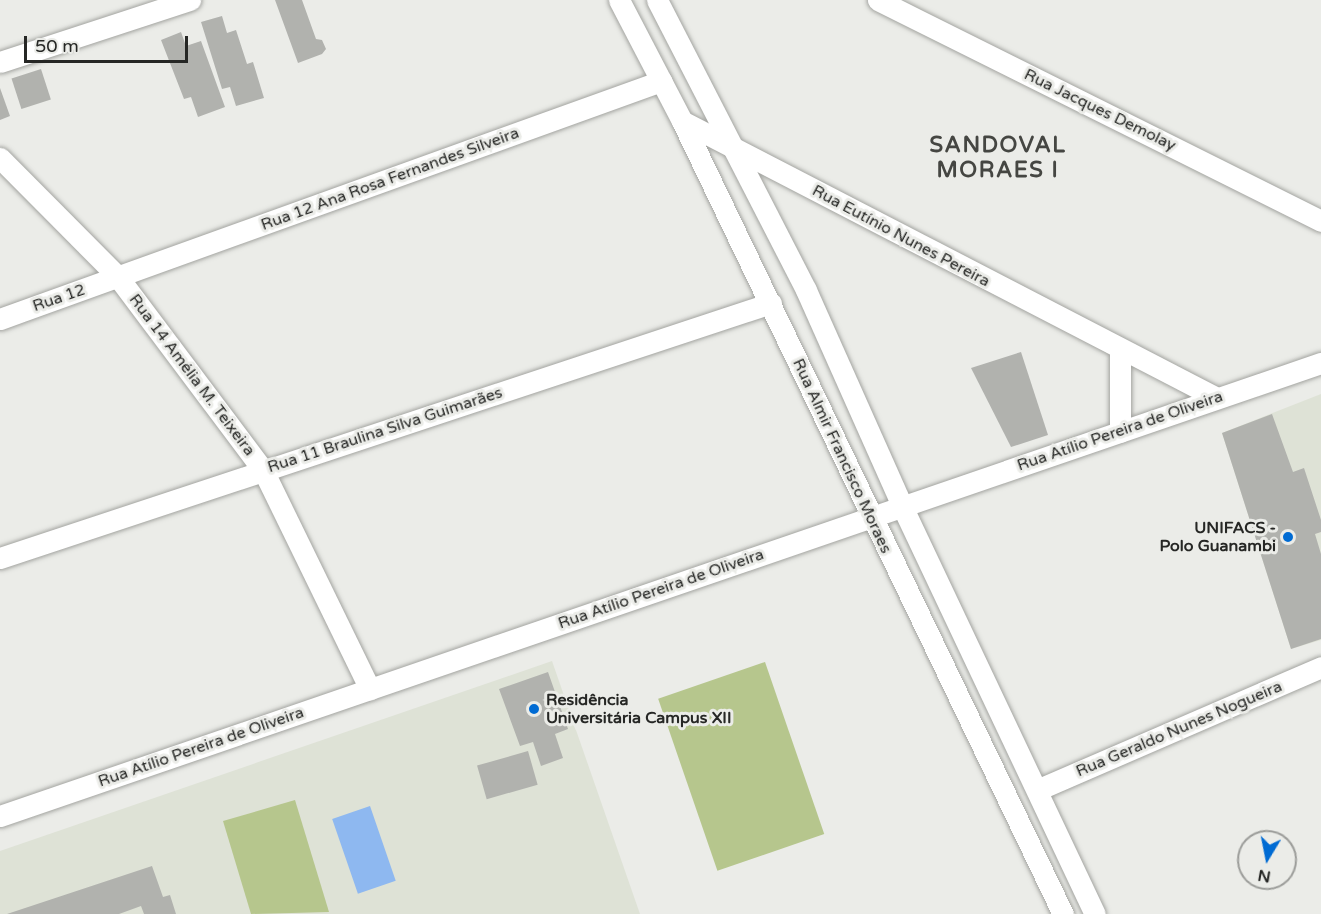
<!DOCTYPE html>
<html>
<head>
<meta charset="utf-8">
<style>
  body { margin:0 }
  #map { position:relative; width:1321px; height:914px; overflow:hidden; background:#ebece8; font-family:"Varela Round",sans-serif }
  div>[style] { position:absolute }
  .built>* { inset:0; background:#dee2d6 }
  .green>* { inset:0; background:#b6c68d; transform-origin:0 0 }
  .water>* { inset:0; background:#8eb8f0; transform-origin:0 0 }
  .building>* { inset:0; background:#b1b2ae; transform-origin:0 0 }
  .roads { filter:drop-shadow(0 0 2px #a3a4a0) drop-shadow(0 0 2px #a3a4a0) }
  .minor>* { height:21px; margin:-10.5px; padding:0 10.5px; transform-origin:10.5px; border-radius:10.5px; background:#fff }
  .dots>* { width:16px; height:16px; translate:-50% -50%; box-sizing:border-box; border:3px solid #ebece8; border-radius:50% }
  span { translate:-50% -50%; white-space:nowrap; text-align:center; line-height:1.15; -webkit-text-stroke:6px #ebece8; paint-order:stroke }
  .street-label { font-size:16px; color:#262725 }
  .poi-label { font-size:16px; color:#262725; font-weight:700 }
  .right { translate:-100% -50%; text-align:right }
  .left { translate:0 -50%; text-align:left }
  .district-label { font-size:22px; color:#454642; font-weight:700; letter-spacing:1.5px }
  .north { position:absolute; left:1237px; top:830px; width:60px; height:60px; box-sizing:border-box; background:#ebece8; border:2px solid #9c9d9a; border-radius:50%; rotate:190deg; font-size:16px; font-weight:700; line-height:24px; text-align:center; color:#262725 }
  .north::after { content:''; display:block; margin:auto; width:21px; height:27px; background:#006bd3; clip-path:polygon(50% 0,100% 100%,50% 72%,0 100%) }
  .scale { position:absolute; left:24px; top:36px; width:164px; height:27px; box-sizing:border-box; border:3px solid #262725; border-top:0; padding-left:8px; font-size:18px; line-height:21px; white-space:nowrap; color:#262725; -webkit-text-stroke:4px #ebece8; paint-order:stroke }
</style>
</head>
<body>
<div id="map">
  <div class="built">
    <i style="clip-path:polygon(1321px 394px,1321px 640px,1291px 649px,1222px 433px)"></i>
    <i style="clip-path:polygon(552px 661px,640px 914px,0 914px,0 851px)"></i>
  </div>
  <div class="green">
    <i style="left:765px;top:662px;width:182px;height:113px;rotate:71deg"></i>
    <i style="clip-path:polygon(295px 800px,329px 912px,251px 914px,223px 821px)"></i>
  </div>
  <div class="water">
    <i style="left:370px;top:806px;width:79px;height:40px;rotate:71deg"></i>
  </div>
  <div class="building">
    <i style="clip-path:polygon(275px 0,302px 0,316px 39px,322px 40px,326px 49px,322px 54px,298px 63px)"></i>
    <i style="clip-path:polygon(222px 16px,227px 33px,236px 30px,247px 64px,253px 62px,264px 98px,236px 106px,230px 87px,222px 89px,201px 22px)"></i>
    <i style="clip-path:polygon(181px 32px,186px 46px,201px 41px,225px 107px,198px 117px,191px 97px,184px 99px,161px 40px)"></i>
    <i style="left:41px;top:69px;width:32px;height:31px;rotate:72deg"></i>
    <i style="clip-path:polygon(0 88px,10px 116px,0 120px)"></i>
    <i style="clip-path:polygon(1021px 352px,1048px 435px,1011px 447px,971px 368px)"></i>
    <i style="clip-path:polygon(1272px 414px,1293px 472px,1304px 468px,1321px 520px,1321px 532px,1315px 534px,1321px 554px,1321px 639px,1291px 649px,1222px 433px)"></i>
    <i style="clip-path:polygon(548px 672px,568px 729px,555px 734px,563px 758px,541px 766px,533px 742px,520px 746px,499px 689px)"></i>
    <i style="left:528px;top:751px;width:35px;height:53px;rotate:74deg"></i>
    <i style="clip-path:polygon(152px 866px,163px 897px,170px 895px,176px 914px,144px 914px,141px 906px,119px 914px,7px 914px)"></i>
  </div>
  <div class="roads">
    <div class="minor">
      <i style="left:619px;top:0;width:136px;rotate:62.5deg"></i>
      <i style="left:682px;top:121px;width:880px;rotate:64.34deg"></i>
      <i style="left:657px;top:0;width:326px;rotate:62.8deg"></i>
      <i style="left:806px;top:290px;width:236px;rotate:66deg"></i>
      <i style="left:902px;top:506px;width:451px;rotate:64.7deg"></i>
      <i style="left:878px;top:0;width:495px;rotate:26.5deg"></i>
      <i style="left:0;top:62px;width:200px;rotate:-18.1deg"></i>
      <i style="left:682px;top:121px;width:602px;rotate:27.37deg"></i>
      <i style="left:0;top:158px;width:168px;rotate:45.2deg"></i>
      <i style="left:118px;top:277px;width:241px;rotate:53.1deg"></i>
      <i style="left:263px;top:470px;width:244px;rotate:64deg"></i>
      <i style="left:0;top:319px;width:703px;rotate:-19.8deg"></i>
      <i style="left:1120px;top:350px;width:82px;rotate:90deg"></i>
      <i style="left:0;top:558px;width:812px;rotate:-18.3deg"></i>
      <i style="left:1037px;top:790px;width:309px;rotate:-23.4deg"></i>
      <i style="left:0;top:816px;width:1397px;rotate:-18.93deg"></i>
    </div>
  </div>
  <div class="dots">
    <i style="left:1288px;top:537px;background:#006bd3"></i>
    <i style="left:534px;top:709px;background:#006bd3"></i>
  </div>
  <div class="street-label">
    <span style="left:1100px;top:110px;rotate:26deg">Rua Jacques Demolay</span>
    <span style="left:390px;top:179px;rotate:-20deg">Rua 12 Ana Rosa Fernandes Silveira</span>
    <span style="left:901px;top:236px;rotate:28deg">Rua Eutínio Nunes Pereira</span>
    <span style="left:59px;top:298px;rotate:-19deg">Rua 12</span>
    <span style="left:192px;top:375px;rotate:53deg">Rua 14 Amélia M. Teixeira</span>
    <span style="left:385px;top:430px;rotate:-18deg">Rua 11 Braulina Silva Guimarães</span>
    <span style="left:1120px;top:431px;rotate:-19deg">Rua Atílio Pereira de Oliveira</span>
    <span style="left:842px;top:456px;rotate:65deg">Rua Almir Francisco Moraes</span>
    <span style="left:661px;top:589px;rotate:-19deg">Rua Atílio Pereira de Oliveira</span>
    <span style="left:1179px;top:729px;rotate:-23deg">Rua Geraldo Nunes Nogueira</span>
    <span style="left:201px;top:747px;rotate:-19deg">Rua Atílio Pereira de Oliveira</span>
  </div>
  <div class="poi-label">
    <span class="right" style="left:1276px;top:537px">UNIFACS -<br>Polo Guanambi</span>
    <span class="left" style="left:546px;top:709px">Residência<br>Universitária Campus XII</span>
  </div>
  <div class="district-label">
    <span style="left:998px;top:158px">SANDOVAL<br>MORAES I</span>
  </div>
  <div class="north">N</div>
  <div class="scale">50 m</div>
</div>
</body>
</html>
